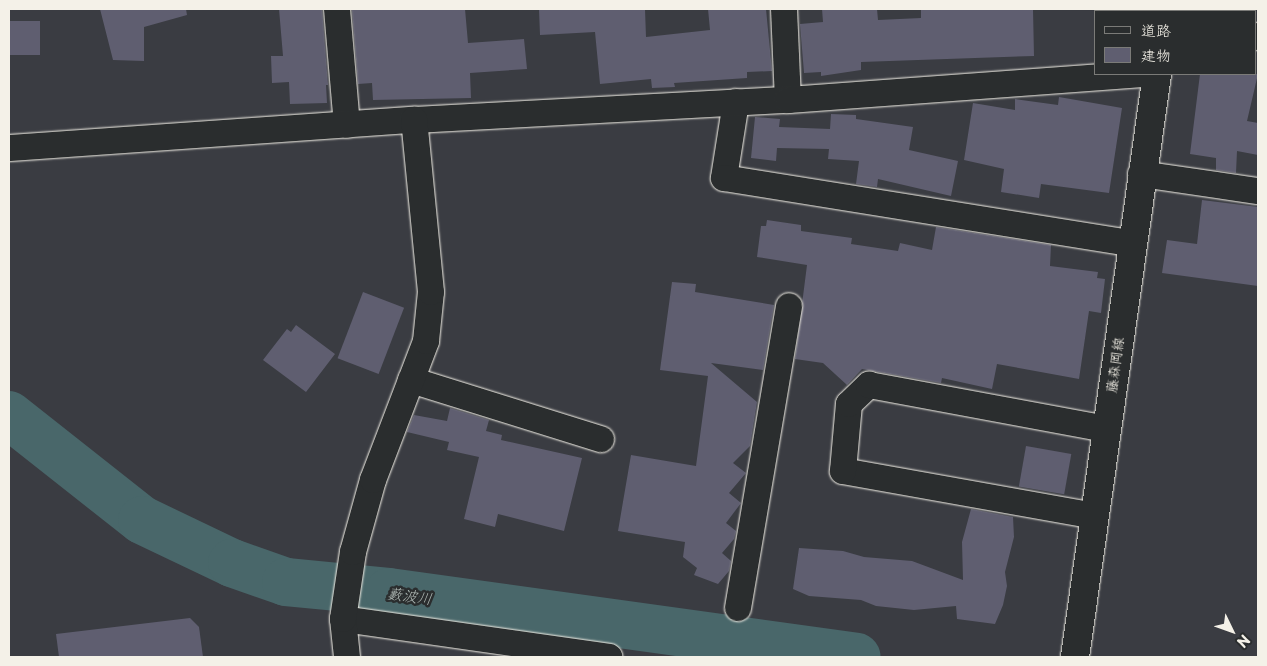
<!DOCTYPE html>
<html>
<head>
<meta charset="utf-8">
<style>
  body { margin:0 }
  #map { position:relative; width:1267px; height:666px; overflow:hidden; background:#3a3c42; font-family:"Playpen Sans","Klee One",sans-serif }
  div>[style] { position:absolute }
  .river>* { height:48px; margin:-24px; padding:0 24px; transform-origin:24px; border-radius:24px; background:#49676a }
  .building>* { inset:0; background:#5f5e70; transform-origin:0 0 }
  .roads { filter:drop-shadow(0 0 1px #f4f1e8) drop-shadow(0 0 1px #f4f1e8) }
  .street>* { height:26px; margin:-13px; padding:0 13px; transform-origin:13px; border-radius:13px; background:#2a2d2e }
  .secondary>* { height:28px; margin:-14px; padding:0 14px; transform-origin:14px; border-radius:14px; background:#2a2d2e }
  span { translate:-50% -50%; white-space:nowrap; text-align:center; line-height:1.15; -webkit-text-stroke:5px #2a2d2e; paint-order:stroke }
  .street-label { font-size:14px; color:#f4f1e8 }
  .water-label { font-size:15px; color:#b0bab6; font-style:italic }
  .frame { position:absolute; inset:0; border:10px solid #f4f1e8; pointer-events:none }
  .legend { position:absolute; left:1094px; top:10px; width:162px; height:65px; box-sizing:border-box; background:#2a2d2e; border:1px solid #7b7b78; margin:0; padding:6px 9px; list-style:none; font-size:15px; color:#f4f1e8 }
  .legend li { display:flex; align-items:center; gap:10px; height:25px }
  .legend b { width:25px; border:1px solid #7b7b78 }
  .north { position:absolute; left:1207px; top:606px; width:50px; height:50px; -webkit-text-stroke:4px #2a2d2e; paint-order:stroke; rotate:132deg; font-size:14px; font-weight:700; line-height:20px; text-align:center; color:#f4f1e8 }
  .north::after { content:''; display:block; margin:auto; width:18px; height:22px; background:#f4f1e8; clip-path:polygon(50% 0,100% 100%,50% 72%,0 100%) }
</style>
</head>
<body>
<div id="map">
  <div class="river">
    <i style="left:9px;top:415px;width:169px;rotate:38.3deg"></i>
    <i style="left:142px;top:520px;width:100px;rotate:25.5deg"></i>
    <i style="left:232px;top:563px;width:57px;rotate:19.4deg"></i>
    <i style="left:286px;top:582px;width:103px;rotate:5.5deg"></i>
    <i style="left:389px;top:592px;width:472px;rotate:7.9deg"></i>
  </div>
  <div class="building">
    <i style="clip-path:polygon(100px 9px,186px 9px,187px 15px,144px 27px,144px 61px,113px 60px)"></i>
    <i style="clip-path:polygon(279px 9px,322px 9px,328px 85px,326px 85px,327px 103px,290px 104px,289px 82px,272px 83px,271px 56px,283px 56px)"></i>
    <i style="clip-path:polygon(352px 9px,465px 9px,468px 43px,524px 39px,527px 69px,470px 73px,471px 98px,373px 100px,372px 83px,358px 84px)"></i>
    <i style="clip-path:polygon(539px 9px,645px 9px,646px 37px,710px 30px,708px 9px,766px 9px,772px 71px,747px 72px,747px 78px,674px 83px,675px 87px,652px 88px,651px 79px,600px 84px,595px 32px,540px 35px)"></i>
    <i style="clip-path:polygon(822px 9px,877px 9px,878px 20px,921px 18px,921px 9px,1033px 9px,1034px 56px,861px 62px,861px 70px,821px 76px,821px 72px,804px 73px,800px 24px,823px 22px)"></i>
    <i style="left:9px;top:21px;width:31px;height:34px"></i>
    <i style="clip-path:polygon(1200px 74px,1258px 74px,1247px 121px,1258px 123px,1258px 155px,1237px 151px,1236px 173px,1216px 170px,1216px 158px,1190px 154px)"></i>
    <i style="clip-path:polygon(1059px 97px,1122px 108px,1109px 193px,1041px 184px,1039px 198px,1001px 192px,1004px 169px,964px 160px,973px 103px,1015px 110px,1015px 99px,1058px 105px)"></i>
    <i style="clip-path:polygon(831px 114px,856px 115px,856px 119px,913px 127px,909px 150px,958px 161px,951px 196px,878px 179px,877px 187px,856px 184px,859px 161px,828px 159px,829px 149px,777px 148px,776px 161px,751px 158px,755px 117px,780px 119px,779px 127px,830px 129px)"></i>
    <i style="clip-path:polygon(1202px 200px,1258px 207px,1258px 286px,1162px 273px,1167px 240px,1197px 244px)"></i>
    <i style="clip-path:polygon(767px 220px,801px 225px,801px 231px,852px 238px,851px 244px,898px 251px,900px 243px,932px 250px,936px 227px,1051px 245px,1050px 266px,1098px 272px,1097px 278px,1105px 279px,1101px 313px,1089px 311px,1079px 379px,997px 364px,992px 389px,942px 378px,941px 383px,862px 369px,847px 385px,823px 363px,795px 359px,807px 265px,757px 257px,761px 226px,766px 226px)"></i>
    <i style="clip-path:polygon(672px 282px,696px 284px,695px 292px,774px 305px,763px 370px,711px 363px,757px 402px,750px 446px,733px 463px,746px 473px,729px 493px,741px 503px,726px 523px,736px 531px,734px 539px,722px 553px,731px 561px,729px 571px,718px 584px,694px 575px,697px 568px,683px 557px,685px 542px,618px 531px,631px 455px,696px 466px,708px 376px,660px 370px)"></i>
    <i style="left:363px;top:292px;width:44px;height:71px;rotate:21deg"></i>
    <i style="clip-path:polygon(296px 325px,335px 354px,306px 392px,263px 360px,287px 329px,291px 332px)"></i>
    <i style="clip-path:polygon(450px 408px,489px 420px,486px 431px,502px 435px,501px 440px,582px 458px,564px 531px,498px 514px,495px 527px,464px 519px,479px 457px,447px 450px,449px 442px,407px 432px,414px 415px,447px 421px)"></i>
    <i style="left:1026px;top:446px;width:46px;height:41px;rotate:10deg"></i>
    <i style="clip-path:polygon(971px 509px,1013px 517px,1014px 537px,1005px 572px,1007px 586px,1003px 605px,995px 624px,957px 619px,956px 606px,914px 610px,876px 606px,861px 600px,809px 596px,793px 589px,799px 548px,843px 551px,864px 557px,912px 561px,963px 580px,962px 542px)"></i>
    <i style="clip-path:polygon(190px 618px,199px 627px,203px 657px,59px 657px,56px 634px)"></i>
  </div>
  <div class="roads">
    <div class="street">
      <i style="left:337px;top:9px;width:116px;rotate:85.1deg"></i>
      <i style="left:784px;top:9px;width:91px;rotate:87.5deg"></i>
      <i style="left:1256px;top:37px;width:2px;rotate:-27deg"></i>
      <i style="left:736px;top:102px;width:77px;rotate:99deg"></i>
      <i style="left:724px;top:178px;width:413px;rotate:9.1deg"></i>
      <i style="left:9px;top:148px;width:406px;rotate:-4deg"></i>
      <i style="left:414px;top:120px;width:375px;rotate:-3.1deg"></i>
      <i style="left:788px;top:100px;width:353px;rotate:-4.2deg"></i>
      <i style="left:1141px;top:174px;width:118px;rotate:8.3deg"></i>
      <i style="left:411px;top:380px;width:199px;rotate:17.3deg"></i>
      <i style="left:1095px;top:516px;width:256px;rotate:-169.9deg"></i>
      <i style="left:843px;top:471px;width:67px;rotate:-84.9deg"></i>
      <i style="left:849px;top:404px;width:28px;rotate:-44deg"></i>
      <i style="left:869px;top:385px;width:242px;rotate:10.5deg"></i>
      <i style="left:738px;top:608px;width:306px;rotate:-80.4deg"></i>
      <i style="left:343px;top:619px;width:269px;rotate:8.1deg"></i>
      <i style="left:347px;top:657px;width:38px;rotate:-96deg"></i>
      <i style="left:343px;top:619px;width:68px;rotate:-81.5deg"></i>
      <i style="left:353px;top:552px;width:75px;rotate:-74.5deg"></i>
      <i style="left:373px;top:480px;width:149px;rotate:-69.1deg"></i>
      <i style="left:426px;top:341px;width:49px;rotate:-84.2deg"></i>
      <i style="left:431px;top:292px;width:173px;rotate:-95.6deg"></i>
    </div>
    <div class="secondary">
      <i style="left:1166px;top:11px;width:2px;rotate:-90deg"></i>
      <i style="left:1075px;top:657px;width:589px;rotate:-81.99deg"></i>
    </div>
  </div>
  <div class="street-label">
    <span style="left:1115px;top:365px;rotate:-82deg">藤森岡線</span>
  </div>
  <div class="water-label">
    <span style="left:410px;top:595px;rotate:8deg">藪波川</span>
  </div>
  <div class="frame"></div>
  <ul class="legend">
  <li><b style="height:6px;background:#2a2d2e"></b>道路</li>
  <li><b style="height:14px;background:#5f5e70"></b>建物</li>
  </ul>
  <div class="north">N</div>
</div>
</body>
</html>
